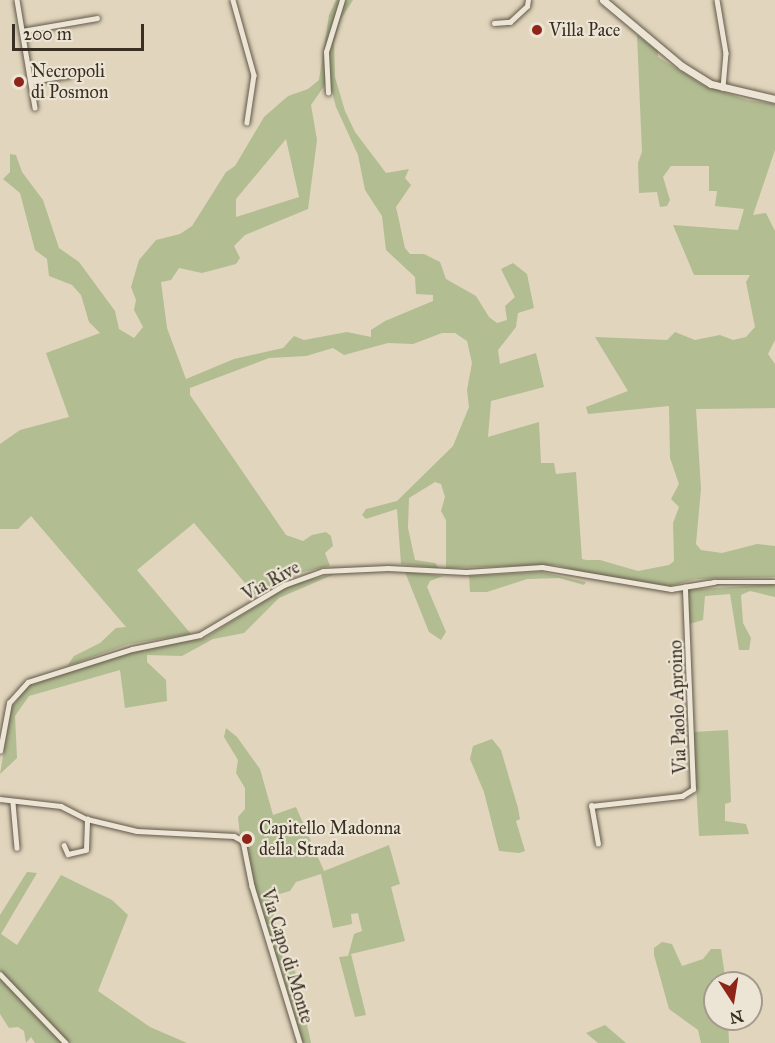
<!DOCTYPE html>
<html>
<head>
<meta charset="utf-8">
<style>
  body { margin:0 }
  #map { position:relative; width:775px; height:1043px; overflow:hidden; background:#e1d5bd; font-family:"IM FELL Great Primer",serif }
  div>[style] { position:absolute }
  .green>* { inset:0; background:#b2bd92 }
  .roads { filter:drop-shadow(0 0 2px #625848) drop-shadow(0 0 2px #625848) }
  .minor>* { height:4.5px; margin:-2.25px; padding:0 2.25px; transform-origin:2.25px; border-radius:2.25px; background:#ece4d4 }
  .secondary>* { height:7px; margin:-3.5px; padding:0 3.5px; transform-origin:3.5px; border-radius:3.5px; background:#ece4d4 }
  .dots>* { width:16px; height:16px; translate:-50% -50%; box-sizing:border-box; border:3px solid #ece4d4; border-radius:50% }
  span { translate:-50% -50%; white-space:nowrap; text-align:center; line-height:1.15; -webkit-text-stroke:4.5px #ece4d4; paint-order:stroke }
  .poi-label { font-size:18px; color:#382e21 }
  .left { translate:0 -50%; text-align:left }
  .street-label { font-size:18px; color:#382e21 }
  .north { position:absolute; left:703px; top:971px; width:60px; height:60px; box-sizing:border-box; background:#ece4d4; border:2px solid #a49b8c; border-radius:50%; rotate:168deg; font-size:16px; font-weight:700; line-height:24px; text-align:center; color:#382e21 }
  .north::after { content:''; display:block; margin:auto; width:21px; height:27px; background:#8f2418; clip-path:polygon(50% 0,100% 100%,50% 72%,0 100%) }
  .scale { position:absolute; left:12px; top:24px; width:132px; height:27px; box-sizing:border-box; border:3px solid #382e21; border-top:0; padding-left:8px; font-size:18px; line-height:21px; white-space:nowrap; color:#382e21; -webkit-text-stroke:4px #ece4d4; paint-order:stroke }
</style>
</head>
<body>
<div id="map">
  <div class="green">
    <i style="clip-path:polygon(evenodd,336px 0,353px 0,341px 19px,334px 43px,335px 77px,345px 111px,355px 132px,386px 173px,409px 169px,405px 178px,411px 185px,396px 207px,405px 248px,410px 254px,424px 254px,440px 262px,446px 279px,476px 296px,489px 317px,497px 323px,507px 320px,505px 306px,515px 297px,501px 269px,513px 263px,527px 274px,534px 308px,518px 313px,516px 327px,498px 350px,500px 364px,536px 353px,544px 387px,491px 401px,488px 437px,539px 422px,541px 463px,554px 463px,556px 474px,576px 472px,582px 559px,586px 560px,600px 560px,638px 571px,669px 565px,674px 561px,673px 523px,679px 507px,671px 499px,679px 484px,670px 458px,669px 406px,588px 414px,586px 407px,628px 391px,595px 337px,667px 340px,675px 332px,695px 340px,720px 335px,733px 340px,746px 337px,755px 327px,746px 282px,750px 275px,694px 275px,673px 225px,738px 230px,744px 209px,715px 206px,717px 191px,709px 191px,709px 166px,671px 166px,663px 177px,670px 200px,667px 206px,660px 207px,657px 192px,639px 193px,638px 163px,642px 152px,637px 35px,658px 51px,658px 57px,703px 85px,747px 100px,775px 104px,775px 150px,753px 215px,766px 213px,775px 231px,775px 340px,768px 354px,775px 364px,775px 408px,696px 409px,701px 489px,696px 544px,701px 550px,722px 553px,757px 544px,775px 546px,775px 577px,696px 579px,670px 586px,589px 574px,556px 565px,446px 568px,446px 520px,441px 511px,445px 497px,441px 484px,435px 482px,409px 498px,408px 528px,415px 560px,435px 563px,439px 568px,401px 564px,397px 509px,366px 519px,362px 515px,366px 509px,397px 501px,453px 446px,469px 407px,467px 390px,472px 363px,467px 341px,455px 333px,442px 333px,413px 344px,388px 343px,344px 355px,333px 348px,306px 356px,269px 358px,190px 388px,190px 395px,286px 535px,303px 541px,312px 535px,326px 532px,331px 536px,333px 546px,325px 553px,330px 566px,294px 574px,256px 596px,194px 523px,137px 570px,191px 634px,129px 644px,67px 666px,74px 656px,100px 643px,116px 628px,126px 627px,31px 516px,18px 529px,0 529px,0 444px,20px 430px,69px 417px,46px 353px,100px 333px,89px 322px,81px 295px,72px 285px,49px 276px,47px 259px,35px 250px,20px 193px,3px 179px,10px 172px,10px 154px,16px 155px,22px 172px,43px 200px,59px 248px,79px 262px,115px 311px,119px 329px,134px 338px,143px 327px,134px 310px,136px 300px,131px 287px,139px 260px,156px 240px,180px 234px,192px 226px,226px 172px,235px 166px,264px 117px,288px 96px,308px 89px,319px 80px,329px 15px,336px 0,330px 84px,336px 107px,358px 155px,365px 190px,382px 216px,386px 250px,415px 277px,416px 294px,433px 295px,433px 301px,385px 321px,371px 330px,371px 337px,347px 332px,304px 340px,294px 336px,283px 348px,234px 359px,186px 379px,167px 328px,161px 282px,171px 280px,179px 268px,202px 273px,236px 264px,240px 258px,234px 246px,245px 235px,308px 209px,317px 140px,311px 105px,325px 85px,330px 84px,336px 0,286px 139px,299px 197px,236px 217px,236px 199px,286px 139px)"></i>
    <i style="clip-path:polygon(405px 572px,443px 576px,430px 581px,427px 587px,446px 632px,441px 640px,429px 632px)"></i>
    <i style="clip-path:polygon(541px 572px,586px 582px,584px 585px,559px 578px,527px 579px,487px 592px,470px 592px,469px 576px)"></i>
    <i style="clip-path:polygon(337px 573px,279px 598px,244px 633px,213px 639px,182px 656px,147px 655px,147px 662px,166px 680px,167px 701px,125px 708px,120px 670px,29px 696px,15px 716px,17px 758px,0 774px,11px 709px,27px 686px,131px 652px,205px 638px,292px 584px)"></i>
    <i style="clip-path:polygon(775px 584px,775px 597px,750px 591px,741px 595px,743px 623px,751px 638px,749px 650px,739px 650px,730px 594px,705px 596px,703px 620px,689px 624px,686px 590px)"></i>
    <i style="clip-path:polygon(226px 728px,237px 737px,260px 769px,273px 815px,296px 807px,324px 871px,389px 845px,400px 884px,391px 887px,405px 941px,351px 954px,366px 1015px,355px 1017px,339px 957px,348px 956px,354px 934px,362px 931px,358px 913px,351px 914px,352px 924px,333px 928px,321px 874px,296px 882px,290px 891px,276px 895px,273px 913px,283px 958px,294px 966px,311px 1043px,301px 1043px,254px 894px,240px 836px,238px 817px,245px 809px,245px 788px,236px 773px,238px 760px,224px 737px)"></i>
    <i style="clip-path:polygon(728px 730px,731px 802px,725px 804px,725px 821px,746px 824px,749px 834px,699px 836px,693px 732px)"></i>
    <i style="clip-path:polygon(492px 739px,501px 750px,518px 808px,520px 819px,516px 821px,525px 851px,519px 853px,499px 851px,484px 792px,470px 759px,473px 746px)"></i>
    <i style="clip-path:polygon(27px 872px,37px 873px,1px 934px,17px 945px,61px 875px,112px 900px,128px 915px,98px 991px,150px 1027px,187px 1043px,35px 1043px,31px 1037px,26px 1043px,24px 1031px,18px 1027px,9px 1028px,0 1014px,0 915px)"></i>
    <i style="clip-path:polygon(662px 942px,672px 944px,682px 966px,703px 959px,711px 949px,721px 949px,726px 983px,715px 983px,715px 1019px,728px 1019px,729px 1043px,701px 1043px,698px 1030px,669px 1009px,654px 955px,654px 948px)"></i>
    <i style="clip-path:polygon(605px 1025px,626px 1043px,598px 1043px,586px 1033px)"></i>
  </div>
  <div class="roads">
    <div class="minor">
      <i style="left:17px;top:0;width:109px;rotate:80.5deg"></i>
      <i style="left:233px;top:0;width:78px;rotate:74.4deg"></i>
      <i style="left:254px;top:75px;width:48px;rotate:98.5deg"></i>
      <i style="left:717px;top:0;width:54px;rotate:80.4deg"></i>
      <i style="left:726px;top:53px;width:35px;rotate:95deg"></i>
      <i style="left:494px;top:23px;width:16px;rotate:-4deg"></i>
      <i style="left:510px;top:22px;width:23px;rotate:-43deg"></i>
      <i style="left:527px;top:6px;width:6px;rotate:-81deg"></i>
      <i style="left:22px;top:31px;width:76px;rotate:-9.8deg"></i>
      <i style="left:31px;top:81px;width:39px;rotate:-9deg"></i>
      <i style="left:328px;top:93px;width:41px;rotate:-92.8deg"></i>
      <i style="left:326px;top:52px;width:54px;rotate:-72.9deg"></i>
      <i style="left:0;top:751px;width:49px;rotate:-79.4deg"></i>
      <i style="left:9px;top:703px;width:28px;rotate:-48deg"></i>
      <i style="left:28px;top:682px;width:109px;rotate:-17.6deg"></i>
      <i style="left:132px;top:649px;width:69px;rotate:-11.6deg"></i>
      <i style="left:200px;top:635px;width:98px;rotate:-30.8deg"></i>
      <i style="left:284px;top:585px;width:41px;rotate:-19.7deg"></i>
      <i style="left:323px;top:571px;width:65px;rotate:-2.6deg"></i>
      <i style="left:388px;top:568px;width:78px;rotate:2.9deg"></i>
      <i style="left:466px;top:572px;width:76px;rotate:-3.8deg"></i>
      <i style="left:542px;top:567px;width:131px;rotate:9.7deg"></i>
      <i style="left:671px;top:589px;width:44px;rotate:-9.2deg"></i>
      <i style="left:714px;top:582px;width:61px"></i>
      <i style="left:0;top:799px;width:61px;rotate:6.5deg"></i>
      <i style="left:61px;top:806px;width:29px;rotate:27deg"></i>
      <i style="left:87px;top:819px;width:51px;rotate:13.5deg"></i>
      <i style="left:137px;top:831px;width:97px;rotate:3deg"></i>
      <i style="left:234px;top:836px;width:10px;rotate:29deg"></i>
      <i style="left:243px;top:841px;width:46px;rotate:78.7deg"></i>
      <i style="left:252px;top:886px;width:164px;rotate:73deg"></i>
      <i style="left:13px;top:803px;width:45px;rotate:84.9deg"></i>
      <i style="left:598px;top:844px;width:39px;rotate:-100deg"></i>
      <i style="left:591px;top:806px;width:92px;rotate:-6.3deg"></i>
      <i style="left:682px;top:796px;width:13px;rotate:-32deg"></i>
      <i style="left:693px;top:789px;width:202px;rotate:-92.3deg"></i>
      <i style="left:64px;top:845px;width:10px;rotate:66deg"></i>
      <i style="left:68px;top:854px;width:18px;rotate:-13deg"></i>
      <i style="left:86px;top:850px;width:31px;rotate:-88deg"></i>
      <i style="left:0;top:974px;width:95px;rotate:46.3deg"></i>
    </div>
    <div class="secondary">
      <i style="left:603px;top:0;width:103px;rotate:39.9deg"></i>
      <i style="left:682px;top:66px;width:34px;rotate:32deg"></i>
      <i style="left:711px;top:84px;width:66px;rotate:13.2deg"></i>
    </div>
  </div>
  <div class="dots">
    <i style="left:537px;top:30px;background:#8f2418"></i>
    <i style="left:19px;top:82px;background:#8f2418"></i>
    <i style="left:247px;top:839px;background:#8f2418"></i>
  </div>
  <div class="poi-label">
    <span class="left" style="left:549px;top:30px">Villa Pace</span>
    <span class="left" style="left:31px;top:82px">Necropoli<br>di Posmon</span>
    <span class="left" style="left:259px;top:839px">Capitello Madonna<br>della Strada</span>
  </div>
  <div class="street-label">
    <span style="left:271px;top:581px;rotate:-29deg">Via Rive</span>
    <span style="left:678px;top:707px;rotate:-92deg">Via Paolo Aproino</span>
    <span style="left:287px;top:956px;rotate:73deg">Via Capo di Monte</span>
  </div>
  <div class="north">N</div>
  <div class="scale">200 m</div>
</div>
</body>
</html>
